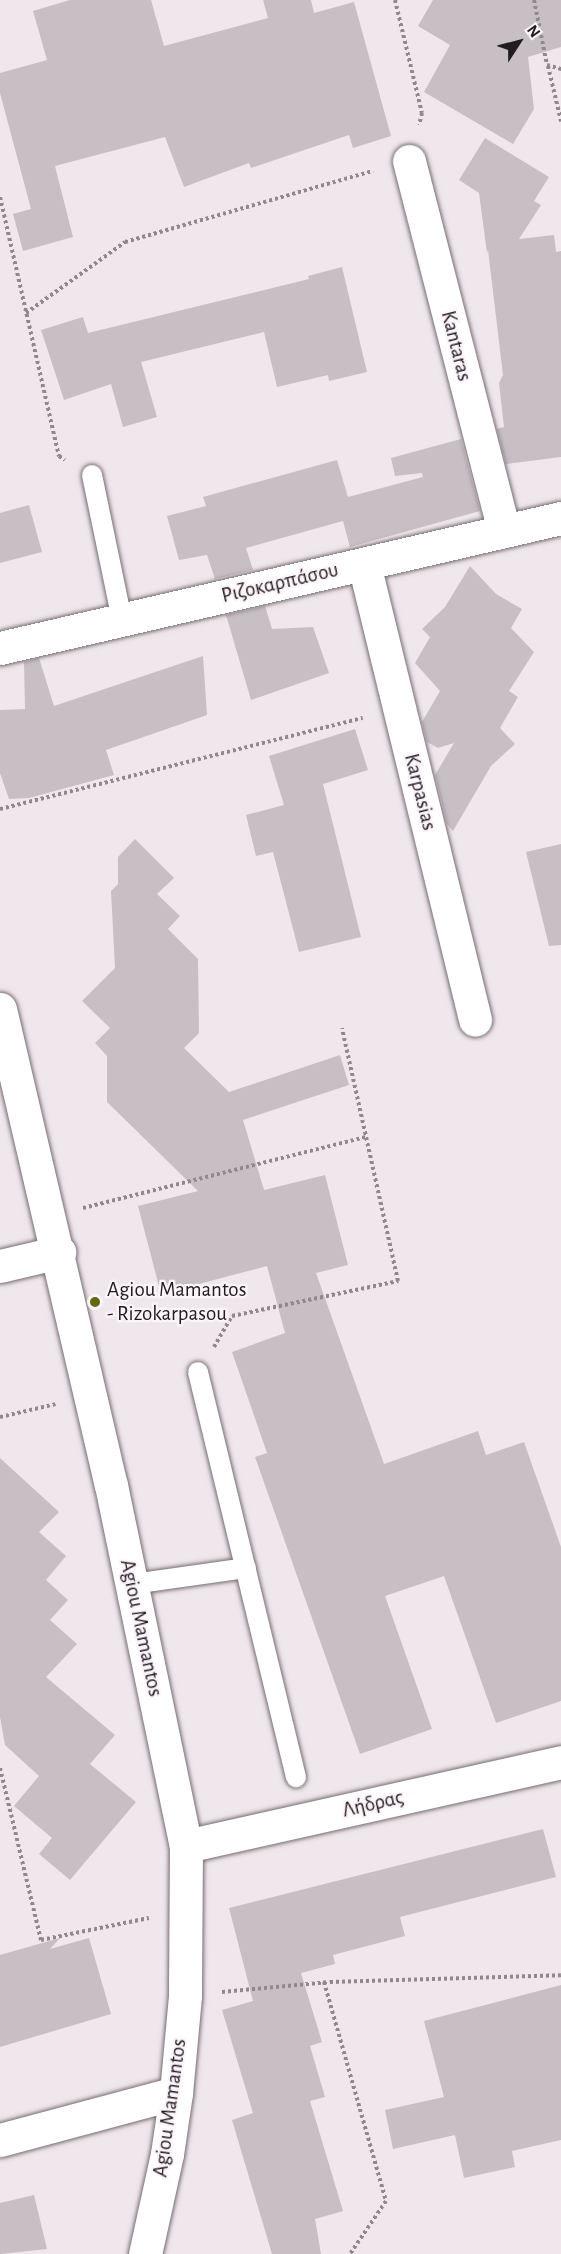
<!DOCTYPE html>
<html>
<head>
<meta charset="utf-8">
<style>
  body { margin:0 }
  #map { position:relative; width:561px; height:2254px; overflow:hidden; background:#f0e7ed; font-family:"Alegreya Sans",sans-serif }
  div>[style] { position:absolute }
  .building>* { inset:0; background:#c8bfc5 }
  .path>* { height:4px; margin-top:-2px; transform-origin:0; background:repeating-linear-gradient(90deg,#8f898d 0 3px,transparent 0 6px) }
  .roads { filter:drop-shadow(0 0 2px #766e73) drop-shadow(0 0 2px #766e73) }
  .lane>* { height:20px; margin:-10px; padding:0 10px; transform-origin:10px; border-radius:10px; background:#fff }
  .street>* { height:33px; margin:-16.5px; padding:0 16.5px; transform-origin:16.5px; border-radius:16.5px; background:#fff }
  .secondary>* { height:33px; margin:-16.5px; padding:0 16.5px; transform-origin:16.5px; border-radius:16.5px; background:#fff }
  .dots>* { width:16px; height:16px; translate:-50% -50%; box-sizing:border-box; border:3px solid #fdf4fa; border-radius:50% }
  span { translate:-50% -50%; white-space:nowrap; text-align:center; line-height:1.15; -webkit-text-stroke:4.5px #fdf4fa; paint-order:stroke }
  .street-label { font-size:21px; color:#201d1f }
  .poi-label { font-size:21px; color:#201d1f }
  .left { translate:0 -50%; text-align:left }
  .north { position:absolute; left:489px; top:12px; width:60px; height:60px; -webkit-text-stroke:4px #fdf4fa; paint-order:stroke; rotate:54deg; font-size:16px; font-weight:700; line-height:24px; text-align:center; color:#201d1f }
  .north::after { content:''; display:block; margin:auto; width:21px; height:27px; background:#201d1f; clip-path:polygon(50% 0,100% 100%,50% 72%,0 100%) }
</style>
</head>
<body>
<div id="map">
  <div class="building">
    <i style="clip-path:polygon(70px 0,151px 0,164px 46px,268px 18px,263px 0,311px 0,314px 13px,354px 2px,391px 136px,353px 148px,349px 135px,251px 168px,249px 163px,184px 187px,165px 137px,55px 166px,73px 237px,23px 251px,13px 214px,31px 209px,0 93px,0 73px,47px 60px,33px 11px)"></i>
    <i style="clip-path:polygon(433px 0,561px 0,561px 47px,528px 57px,534px 109px,513px 144px,424px 92px,450px 45px,418px 26px)"></i>
    <i style="clip-path:polygon(485px 138px,549px 177px,534px 201px,541px 205px,519px 239px,554px 235px,556px 252px,561px 251px,561px 457px,506px 464px,497px 429px,504px 427px,499px 383px,503px 375px,488px 250px,487px 253px,479px 193px,459px 180px)"></i>
    <i style="clip-path:polygon(342px 267px,367px 372px,329px 381px,328px 375px,277px 387px,264px 332px,141px 362px,157px 417px,123px 427px,111px 384px,64px 400px,41px 330px,83px 317px,88px 333px,309px 279px,308px 276px)"></i>
    <i style="clip-path:polygon(461px 439px,480px 511px,350px 547px,343px 521px,246px 548px,253px 570px,215px 579px,207px 555px,179px 560px,167px 516px,206px 506px,203px 497px,337px 460px,348px 497px,423px 477px,422px 473px,395px 476px,391px 458px)"></i>
    <i style="clip-path:polygon(29px 505px,42px 552px,0 563px,0 513px)"></i>
    <i style="clip-path:polygon(470px 566px,496px 594px,522px 609px,511px 628px,534px 652px,509px 691px,518px 697px,500px 728px,515px 744px,491px 766px,453px 831px,447px 824px,435px 775px,454px 743px,438px 748px,427px 742px,422px 722px,440px 691px,415px 663px,430px 637px,422px 629px,445px 607px)"></i>
    <i style="clip-path:polygon(265px 606px,272px 629px,313px 627px,329px 673px,251px 700px,226px 615px)"></i>
    <i style="clip-path:polygon(203px 656px,207px 715px,106px 750px,114px 775px,29px 798px,9px 799px,0 773px,0 710px,25px 709px,24px 662px,39px 658px,54px 706px)"></i>
    <i style="clip-path:polygon(355px 729px,368px 770px,323px 784px,361px 937px,299px 952px,273px 852px,256px 856px,246px 815px,284px 805px,269px 756px)"></i>
    <i style="clip-path:polygon(135px 839px,174px 878px,157px 894px,180px 916px,168px 929px,198px 959px,199px 1033px,184px 1048px,229px 1092px,340px 1055px,349px 1085px,243px 1120px,264px 1190px,325px 1175px,348px 1265px,316px 1273px,384px 1464px,478px 1431px,486px 1455px,524px 1442px,561px 1547px,561px 1701px,496px 1723px,444px 1576px,385px 1596px,432px 1729px,360px 1754px,255px 1457px,267px 1453px,232px 1352px,285px 1333px,267px 1266px,161px 1294px,138px 1206px,198px 1191px,107px 1102px,107px 1056px,95px 1043px,110px 1028px,82px 1001px,115px 968px,111px 891px,118px 884px,118px 857px)"></i>
    <i style="clip-path:polygon(561px 844px,561px 945px,549px 946px,526px 852px)"></i>
    <i style="clip-path:polygon(0 1458px,59px 1512px,39px 1532px,66px 1556px,46px 1580px,68px 1600px,50px 1620px,77px 1644px,46px 1677px,115px 1735px,90px 1764px,136px 1802px,70px 1880px,39px 1854px,52px 1838px,14px 1806px,39px 1776px,5px 1745px,0 1717px)"></i>
    <i style="clip-path:polygon(543px 1829px,556px 1877px,400px 1917px,405px 1936px,333px 1955px,335px 1964px,301px 1973px,322px 2042px,310px 2046px,325px 2097px,310px 2101px,343px 2211px,315px 2219px,321px 2254px,272px 2254px,232px 2120px,253px 2113px,222px 2010px,253px 2001px,229px 1908px)"></i>
    <i style="clip-path:polygon(60px 1938px,50px 1949px,89px 1938px,111px 2014px,0 2047px,0 1955px)"></i>
    <i style="clip-path:polygon(561px 1985px,561px 2140px,512px 2151px,515px 2167px,464px 2178px,455px 2135px,393px 2149px,385px 2110px,444px 2097px,424px 2021px)"></i>
    <i style="clip-path:polygon(34px 2195px,47px 2249px,0 2254px,0 2203px)"></i>
  </div>
  <div class="path">
    <i style="left:395px;top:0;width:116px;rotate:76.6deg"></i>
    <i style="left:422px;top:113px;width:12px;rotate:104deg"></i>
    <i style="left:534px;top:0;width:66px;rotate:78.7deg"></i>
    <i style="left:547px;top:65px;width:15px;rotate:16deg"></i>
    <i style="left:548px;top:66px;width:57px;rotate:76.7deg"></i>
    <i style="left:0;top:197px;width:266px;rotate:77.2deg"></i>
    <i style="left:59px;top:456px;width:7px;rotate:34deg"></i>
    <i style="left:26px;top:313px;width:122px;rotate:-35.6deg"></i>
    <i style="left:125px;top:242px;width:258px;rotate:-16deg"></i>
    <i style="left:0;top:809px;width:374px;rotate:-14.1deg"></i>
    <i style="left:83px;top:1208px;width:292px;rotate:-14.1deg"></i>
    <i style="left:214px;top:1347px;width:36px;rotate:-60deg"></i>
    <i style="left:232px;top:1316px;width:170px;rotate:-11.9deg"></i>
    <i style="left:398px;top:1281px;width:259px;rotate:-102.5deg"></i>
    <i style="left:0;top:1417px;width:57px;rotate:-13.1deg"></i>
    <i style="left:0;top:1768px;width:177px;rotate:76.6deg"></i>
    <i style="left:41px;top:1940px;width:110px;rotate:-11.5deg"></i>
    <i style="left:324px;top:1982px;width:228px;rotate:74.2deg"></i>
    <i style="left:386px;top:2201px;width:64px;rotate:124.2deg"></i>
    <i style="left:222px;top:1992px;width:108px;rotate:-5.3deg"></i>
    <i style="left:330px;top:1982px;width:231px;rotate:-1.7deg"></i>
  </div>
  <div class="roads">
    <div class="lane">
      <i style="left:92px;top:475px;width:148px;rotate:78.3deg"></i>
      <i style="left:198px;top:1372px;width:417px;rotate:76.4deg"></i>
      <i style="left:133px;top:1584px;width:114px;rotate:-8.1deg"></i>
    </div>
    <div class="street">
      <i style="left:409px;top:161px;width:382px;rotate:75.6deg"></i>
      <i style="left:364px;top:564px;width:469px;rotate:76.3deg"></i>
      <i style="left:0;top:648px;width:576px;rotate:-13.05deg"></i>
      <i style="left:0;top:1266px;width:61px;rotate:-13.3deg"></i>
      <i style="left:186px;top:1846px;width:384px;rotate:-12.6deg"></i>
      <i style="left:0;top:2140px;width:182px;rotate:-15deg"></i>
    </div>
    <div class="secondary">
      <i style="left:0;top:1009px;width:489px;rotate:76.9deg"></i>
      <i style="left:111px;top:1485px;width:369px;rotate:78.3deg"></i>
      <i style="left:186px;top:1846px;width:150px;rotate:90.4deg"></i>
      <i style="left:185px;top:1996px;width:97px;rotate:95.3deg"></i>
      <i style="left:176px;top:2093px;width:62px;rotate:98.4deg"></i>
      <i style="left:167px;top:2154px;width:102px;rotate:102.4deg"></i>
    </div>
  </div>
  <div class="dots">
    <i style="left:95px;top:1302px;background:#606a11"></i>
  </div>
  <div class="street-label">
    <span style="left:456px;top:346px;rotate:76deg">Kantaras</span>
    <span style="left:280px;top:583px;rotate:-13deg">Ριζοκαρπάσου</span>
    <span style="left:420px;top:792px;rotate:76deg">Karpasias</span>
    <span style="left:141px;top:1628px;rotate:78deg">Agiou Mamantos</span>
    <span style="left:373px;top:1804px;rotate:-13deg">Λήδρας</span>
    <span style="left:170px;top:2108px;rotate:-82deg">Agiou Mamantos</span>
  </div>
  <div class="poi-label">
    <span class="left" style="left:107px;top:1302px">Agiou Mamantos<br>- Rizokarpasou</span>
  </div>
  <div class="north">N</div>
</div>
</body>
</html>
